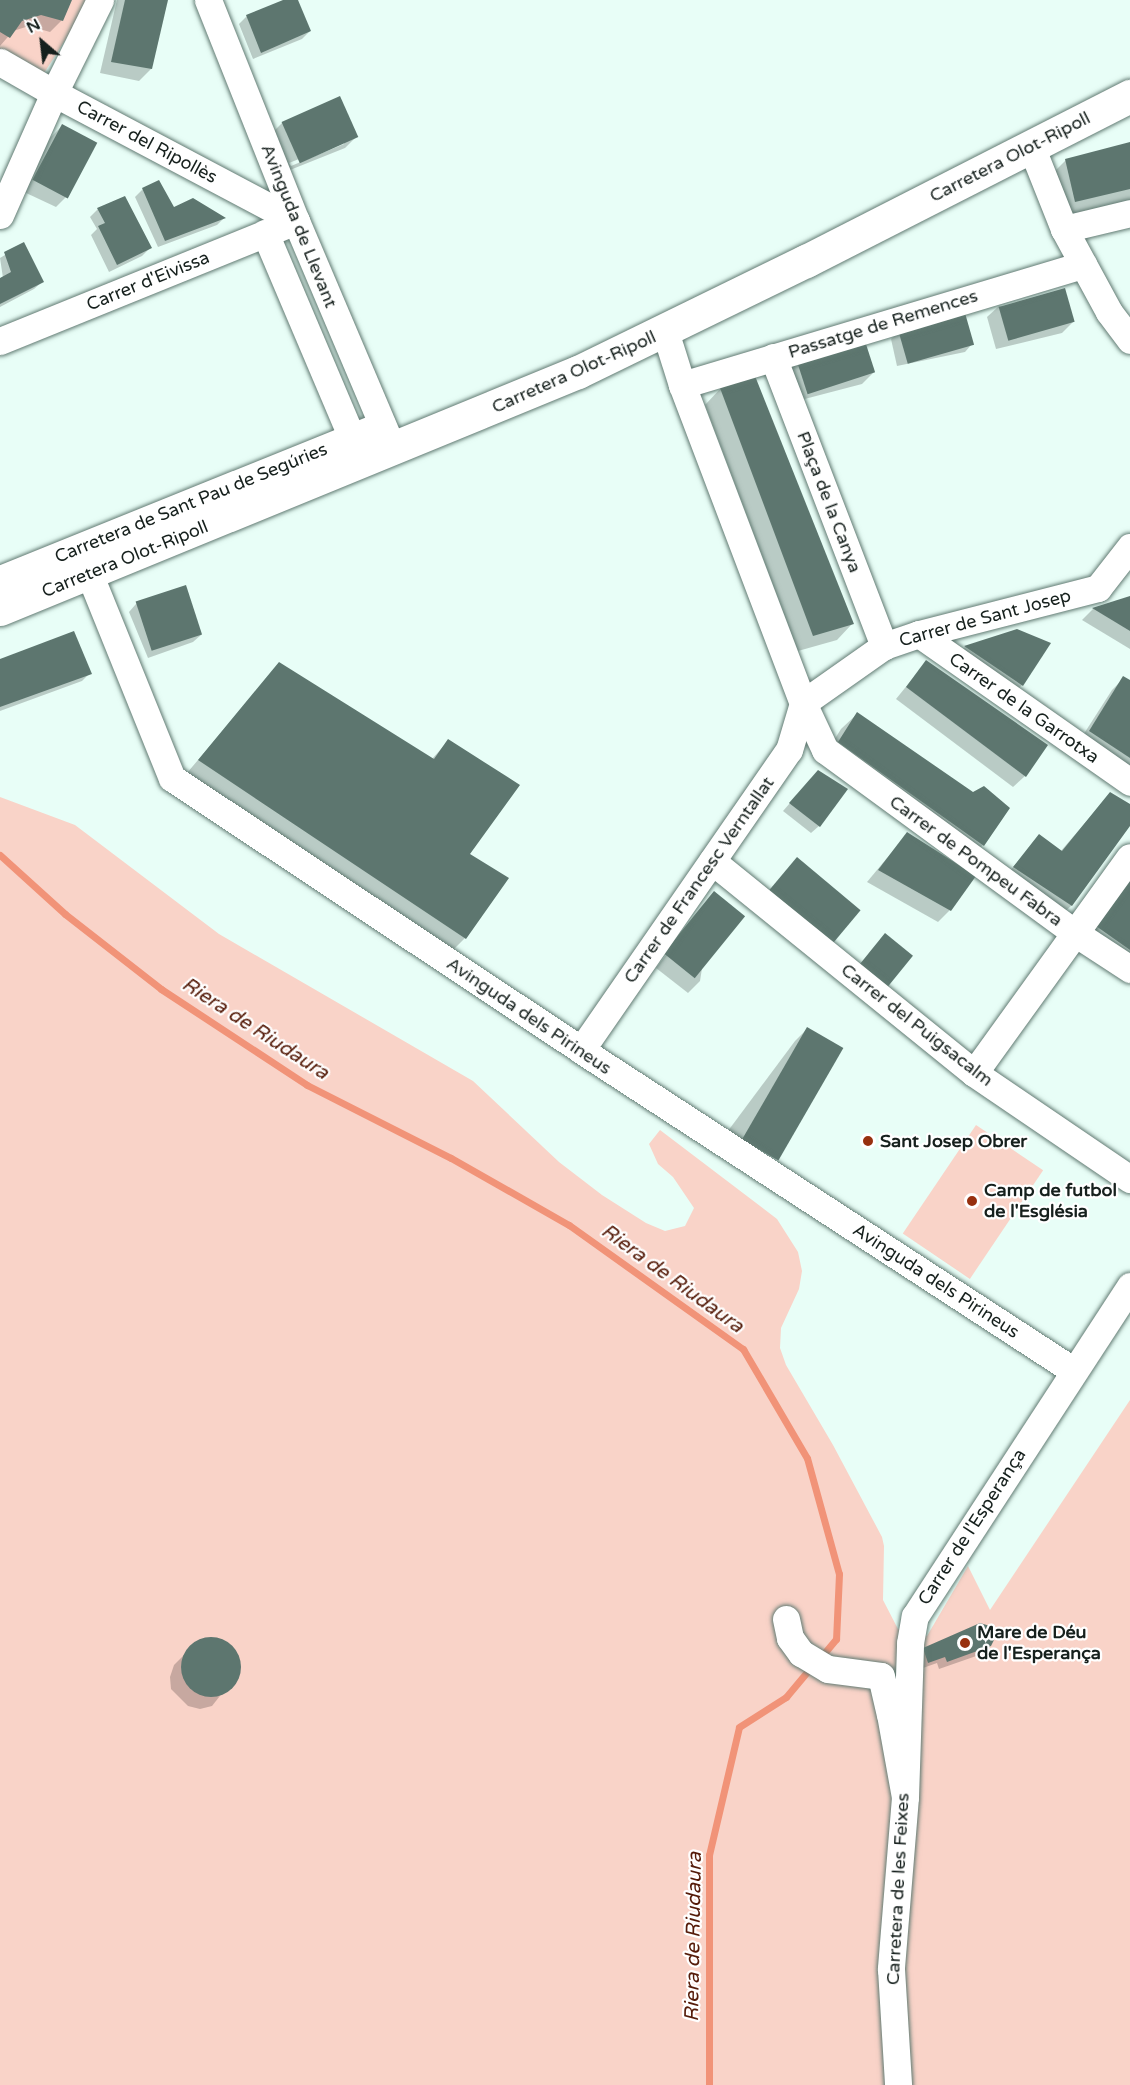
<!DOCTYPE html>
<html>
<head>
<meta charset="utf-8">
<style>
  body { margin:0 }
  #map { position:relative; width:1130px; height:2085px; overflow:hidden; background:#e8fef7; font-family:"Varela Round",sans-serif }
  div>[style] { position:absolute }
  .green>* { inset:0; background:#f9d3c8; transform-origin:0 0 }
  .shadow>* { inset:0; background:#0003 }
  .stream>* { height:7px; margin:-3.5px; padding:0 3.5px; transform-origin:3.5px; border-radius:3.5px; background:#f19378 }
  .building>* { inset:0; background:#5d766f; transform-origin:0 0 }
  .round { border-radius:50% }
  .roads { filter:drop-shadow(0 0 2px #617a72) drop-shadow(0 0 2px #617a72) }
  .street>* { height:27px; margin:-13.5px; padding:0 13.5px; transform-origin:13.5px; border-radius:13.5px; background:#fff }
  .primary>* { height:33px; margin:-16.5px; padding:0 16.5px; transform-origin:16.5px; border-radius:16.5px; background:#fff }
  .dots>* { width:16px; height:16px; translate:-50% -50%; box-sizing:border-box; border:3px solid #fff; border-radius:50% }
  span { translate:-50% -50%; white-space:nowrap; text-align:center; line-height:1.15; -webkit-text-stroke:4.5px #fff; paint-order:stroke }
  .street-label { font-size:18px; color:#16201d }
  .poi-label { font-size:18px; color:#16201d; font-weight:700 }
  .left { translate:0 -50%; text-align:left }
  .water-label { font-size:20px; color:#551b09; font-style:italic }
  .north { position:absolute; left:12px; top:12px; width:60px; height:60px; -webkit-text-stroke:4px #fff; paint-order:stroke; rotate:332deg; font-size:16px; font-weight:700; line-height:24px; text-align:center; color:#16201d }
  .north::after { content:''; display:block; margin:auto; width:21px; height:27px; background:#16201d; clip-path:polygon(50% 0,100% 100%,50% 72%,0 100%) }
</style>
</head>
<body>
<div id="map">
  <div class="green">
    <i style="clip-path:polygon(0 0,91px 0,37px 84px,0 60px)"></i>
    <i style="clip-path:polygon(0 797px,75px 825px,219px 934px,473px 1081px,559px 1162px,602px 1195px,646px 1223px,665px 1231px,685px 1226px,694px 1208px,673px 1177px,658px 1164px,649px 1144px,660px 1130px,777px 1219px,798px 1252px,802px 1271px,799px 1289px,781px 1328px,780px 1348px,786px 1365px,833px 1445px,882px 1537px,884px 1546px,883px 1600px,898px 1629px,927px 1636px,968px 1566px,990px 1610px,1130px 1400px,1130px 2085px,0 2085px)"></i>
    <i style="left:976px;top:1125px;width:81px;height:131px;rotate:34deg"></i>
  </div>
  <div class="shadow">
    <i style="clip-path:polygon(0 0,71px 0,62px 20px,50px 32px,29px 26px,13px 31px,0 46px)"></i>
    <i style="clip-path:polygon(117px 0,166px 0,151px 69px,139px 81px,100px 73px)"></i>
    <i style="clip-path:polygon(287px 0,296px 0,310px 31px,302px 39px,253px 59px,239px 24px,247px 16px)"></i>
    <i style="clip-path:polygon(evenodd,282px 123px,357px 136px,345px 148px,285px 172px,270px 135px,282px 123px,344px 141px,344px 144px,291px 166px,289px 163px,344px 141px)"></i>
    <i style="clip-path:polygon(62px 126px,68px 195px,56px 207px,24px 192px,50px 138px)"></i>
    <i style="clip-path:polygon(1130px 144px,1130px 206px,1053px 223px,1043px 183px,1066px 160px)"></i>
    <i style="clip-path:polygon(158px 182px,174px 209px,224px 218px,217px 225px,158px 247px,135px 197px,143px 189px)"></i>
    <i style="clip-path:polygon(124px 198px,150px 248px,142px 256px,109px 272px,91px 235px,97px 229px,90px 217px,98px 209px)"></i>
    <i style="clip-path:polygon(23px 244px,42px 282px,34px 289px,0 307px,0 280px,3px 278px,0 258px)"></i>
    <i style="clip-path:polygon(999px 306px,1074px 321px,1062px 333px,996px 349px,987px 317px)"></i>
    <i style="clip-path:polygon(899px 331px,972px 344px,965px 352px,897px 366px,891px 339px)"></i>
    <i style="clip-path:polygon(797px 359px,874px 372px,862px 384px,797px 401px,785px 371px)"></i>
    <i style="clip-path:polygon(754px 378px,852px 624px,837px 640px,798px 651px,705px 405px,720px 389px)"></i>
    <i style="clip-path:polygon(185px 587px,201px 635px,193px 642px,148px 658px,129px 612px,136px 604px)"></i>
    <i style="clip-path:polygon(1130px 598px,1130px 649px,1082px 620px,1093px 609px)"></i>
    <i style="clip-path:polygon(1017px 630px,1049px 644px,1022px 685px,1010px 697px,954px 659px,965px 647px)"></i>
    <i style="clip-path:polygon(0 661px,90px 673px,82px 681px,0 711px)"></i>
    <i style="clip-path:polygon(926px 662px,1025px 776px,1013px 787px,896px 699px)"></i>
    <i style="clip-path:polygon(279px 664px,432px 759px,449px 740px,465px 938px,453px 950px,187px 773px)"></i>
    <i style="clip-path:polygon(1124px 678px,1130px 682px,1130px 777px,1078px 743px,1112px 690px)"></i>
    <i style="clip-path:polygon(857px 714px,983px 845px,967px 861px,823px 758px,841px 729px)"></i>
    <i style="clip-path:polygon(810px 780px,819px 826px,811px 833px,783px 811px)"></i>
    <i style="clip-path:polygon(1110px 794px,1130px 805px,1130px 823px,1071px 906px,1059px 917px,1002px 880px,1040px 836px,1060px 852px)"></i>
    <i style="clip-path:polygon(907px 834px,950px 910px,938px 922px,867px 882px)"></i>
    <i style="clip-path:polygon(1130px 853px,1130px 977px,1071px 935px)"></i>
    <i style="clip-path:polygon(714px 893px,700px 981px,688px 993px,656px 968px)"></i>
    <i style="clip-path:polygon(807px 1029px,753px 1166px,719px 1143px,795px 1041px)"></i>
    <i style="clip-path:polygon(210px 1638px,222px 1640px,232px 1648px,238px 1660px,238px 1673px,212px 1706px,200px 1709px,188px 1706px,171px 1689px,170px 1677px,174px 1665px,198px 1641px)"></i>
    <i style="clip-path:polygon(990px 1646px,982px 1654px,939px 1669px,937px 1663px,920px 1669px,916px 1657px,924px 1649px)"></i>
  </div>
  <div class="stream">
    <i style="left:0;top:855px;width:88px;rotate:42.2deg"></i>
    <i style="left:65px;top:914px;width:122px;rotate:38deg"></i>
    <i style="left:161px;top:989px;width:175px;rotate:33.3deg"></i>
    <i style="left:307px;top:1085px;width:161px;rotate:26.9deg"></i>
    <i style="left:451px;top:1158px;width:136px;rotate:29.6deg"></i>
    <i style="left:569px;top:1225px;width:214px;rotate:35.5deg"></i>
    <i style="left:743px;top:1349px;width:126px;rotate:59.6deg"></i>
    <i style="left:807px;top:1458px;width:120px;rotate:74.6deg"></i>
    <i style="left:839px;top:1574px;width:65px;rotate:92.6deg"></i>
    <i style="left:836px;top:1639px;width:26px;rotate:130deg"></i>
    <i style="left:709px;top:2085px;width:230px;rotate:-90deg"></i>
    <i style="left:709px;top:1855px;width:131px;rotate:-76.8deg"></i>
    <i style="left:739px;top:1727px;width:56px;rotate:-32.6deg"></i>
    <i style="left:786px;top:1697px;width:39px;rotate:-50deg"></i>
  </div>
  <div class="building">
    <i style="clip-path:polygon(0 0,72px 0,63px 21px,41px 15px,22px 21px,10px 38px,0 32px)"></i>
    <i style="clip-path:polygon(125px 0,168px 0,152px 69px,111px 62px)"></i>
    <i style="clip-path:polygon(283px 0,298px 0,311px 31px,261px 53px,246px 15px)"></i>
    <i style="left:340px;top:96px;width:45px;height:64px;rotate:66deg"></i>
    <i style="left:62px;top:124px;width:40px;height:63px;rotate:28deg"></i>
    <i style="clip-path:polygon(1130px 142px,1130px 189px,1075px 202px,1065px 159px)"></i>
    <i style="clip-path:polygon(159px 180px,174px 207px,193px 198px,226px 218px,165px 241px,142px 188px)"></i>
    <i style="clip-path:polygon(125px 196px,152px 248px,117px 265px,98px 226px,105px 223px,97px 208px)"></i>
    <i style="clip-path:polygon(24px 242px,44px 282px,0 304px,0 278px,11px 272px,4px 252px)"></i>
    <i style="left:1065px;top:288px;width:35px;height:69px;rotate:74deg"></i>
    <i style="left:965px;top:313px;width:33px;height:69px;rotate:74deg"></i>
    <i style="left:864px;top:338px;width:36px;height:71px;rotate:72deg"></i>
    <i style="clip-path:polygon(755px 376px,854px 624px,813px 636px,720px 388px)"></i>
    <i style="left:186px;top:585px;width:52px;height:53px;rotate:72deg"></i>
    <i style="clip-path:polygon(1130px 596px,1130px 631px,1092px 608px)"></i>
    <i style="clip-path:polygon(1017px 629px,1051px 643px,1023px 686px,964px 646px)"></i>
    <i style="clip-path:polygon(74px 631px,92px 674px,0 707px,0 659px)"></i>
    <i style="clip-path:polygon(926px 660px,1048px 745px,1026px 777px,906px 687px)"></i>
    <i style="clip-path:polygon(279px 662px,434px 759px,448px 739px,520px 785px,470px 854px,509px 878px,466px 939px,198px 760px)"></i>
    <i style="clip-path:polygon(1123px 676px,1130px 680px,1130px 758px,1089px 731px)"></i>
    <i style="clip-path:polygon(857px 712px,973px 792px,984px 786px,1010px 808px,984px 846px,838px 742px)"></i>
    <i style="clip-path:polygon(818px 770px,848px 789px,820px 827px,789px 803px)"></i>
    <i style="clip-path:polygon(1110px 792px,1130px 804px,1130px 826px,1072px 906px,1013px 867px,1039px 834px,1062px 851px)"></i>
    <i style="clip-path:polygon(907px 832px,976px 876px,951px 911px,878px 870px)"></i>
    <i style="left:797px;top:857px;width:83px;height:43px;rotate:40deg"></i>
    <i style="clip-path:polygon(1130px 857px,1130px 950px,1086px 919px)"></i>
    <i style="left:714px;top:891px;width:40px;height:80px;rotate:39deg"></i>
    <i style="left:885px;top:933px;width:36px;height:43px;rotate:39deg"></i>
    <i style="left:807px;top:1027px;width:42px;height:130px;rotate:30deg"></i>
    <i style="clip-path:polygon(980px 1623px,990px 1626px,995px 1638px,991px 1646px,947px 1662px,945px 1657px,928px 1663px,923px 1648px)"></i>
    <i class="round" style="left:181px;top:1637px;width:60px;height:60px"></i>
  </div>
  <div class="roads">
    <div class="street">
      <i style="left:208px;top:0;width:238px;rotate:68.3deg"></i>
      <i style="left:296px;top:221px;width:249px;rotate:67deg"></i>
      <i style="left:0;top:62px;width:62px;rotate:29.9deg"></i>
      <i style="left:54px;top:93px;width:274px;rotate:27.9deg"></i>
      <i style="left:1031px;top:146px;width:89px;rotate:68.3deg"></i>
      <i style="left:1064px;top:229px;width:94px;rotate:61.5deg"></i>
      <i style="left:1109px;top:312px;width:35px;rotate:53deg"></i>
      <i style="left:0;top:215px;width:133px;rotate:-66.1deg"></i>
      <i style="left:54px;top:93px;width:104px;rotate:-63.7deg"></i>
      <i style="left:1064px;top:229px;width:68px;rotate:-13.6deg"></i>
      <i style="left:265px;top:233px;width:223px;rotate:67deg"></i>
      <i style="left:665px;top:331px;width:57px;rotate:72.5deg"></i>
      <i style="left:682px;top:385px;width:340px;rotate:69.2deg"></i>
      <i style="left:803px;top:703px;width:52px;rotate:64.9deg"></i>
      <i style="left:825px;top:750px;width:310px;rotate:36.2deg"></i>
      <i style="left:1075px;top:933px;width:66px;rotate:33.2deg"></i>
      <i style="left:0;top:341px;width:319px;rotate:-22.1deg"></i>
      <i style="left:773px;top:357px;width:310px;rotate:69deg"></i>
      <i style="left:682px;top:385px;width:419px;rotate:-16.7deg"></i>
      <i style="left:89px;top:573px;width:221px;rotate:68deg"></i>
      <i style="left:172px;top:778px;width:491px;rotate:33.6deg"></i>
      <i style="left:581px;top:1050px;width:588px;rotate:33.07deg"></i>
      <i style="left:0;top:579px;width:412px;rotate:-22deg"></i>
      <i style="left:919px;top:634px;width:258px;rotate:35deg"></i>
      <i style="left:712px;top:861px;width:337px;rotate:39deg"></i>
      <i style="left:974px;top:1073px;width:189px;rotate:34.2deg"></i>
      <i style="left:581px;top:1050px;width:365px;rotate:-55.3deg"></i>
      <i style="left:789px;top:750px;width:49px;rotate:-73.4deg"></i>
      <i style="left:803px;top:703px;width:99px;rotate:-35.1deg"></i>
      <i style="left:884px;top:646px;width:37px;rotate:-19deg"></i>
      <i style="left:919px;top:634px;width:185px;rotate:-14.4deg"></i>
      <i style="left:1098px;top:588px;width:52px;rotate:-52deg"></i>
      <i style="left:974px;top:1073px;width:266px;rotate:-54.2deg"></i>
      <i style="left:786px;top:1619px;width:19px;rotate:78deg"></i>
      <i style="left:790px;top:1638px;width:19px;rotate:54deg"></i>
      <i style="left:801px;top:1653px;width:31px;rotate:31deg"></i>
      <i style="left:828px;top:1669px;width:53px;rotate:7.5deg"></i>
      <i style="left:881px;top:1676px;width:39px;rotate:77deg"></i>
      <i style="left:890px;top:1714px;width:84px;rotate:79.8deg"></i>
      <i style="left:905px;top:1797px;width:173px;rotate:94.7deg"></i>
      <i style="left:891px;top:1969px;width:116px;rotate:86.5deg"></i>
      <i style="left:905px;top:1797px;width:154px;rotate:-88.1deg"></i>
      <i style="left:910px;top:1643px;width:27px;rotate:-80deg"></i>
      <i style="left:915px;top:1616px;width:394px;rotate:-56.9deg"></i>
    </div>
    <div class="primary">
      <i style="left:0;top:609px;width:625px;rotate:-22.3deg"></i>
      <i style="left:578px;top:372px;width:254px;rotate:-26deg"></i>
      <i style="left:806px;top:261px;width:364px;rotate:-27deg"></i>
    </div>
  </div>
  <div class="dots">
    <i style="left:868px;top:1141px;background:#97300f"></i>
    <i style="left:972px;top:1201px;background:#97300f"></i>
    <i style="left:965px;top:1643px;background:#97300f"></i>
  </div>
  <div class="street-label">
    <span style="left:147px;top:142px;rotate:28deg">Carrer del Ripollès</span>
    <span style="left:1010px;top:157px;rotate:-27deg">Carretera Olot-Ripoll</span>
    <span style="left:299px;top:226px;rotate:68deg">Avinguda de Llevant</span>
    <span style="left:148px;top:281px;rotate:-22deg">Carrer d'Eivissa</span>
    <span style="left:883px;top:324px;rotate:-17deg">Passatge de Remences</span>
    <span style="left:574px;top:372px;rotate:-24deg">Carretera Olot-Ripoll</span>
    <span style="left:829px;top:502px;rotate:69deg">Plaça de la Canya</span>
    <span style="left:191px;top:503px;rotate:-22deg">Carretera de Sant Pau de Segúries</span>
    <span style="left:125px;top:559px;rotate:-22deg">Carretera Olot-Ripoll</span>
    <span style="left:985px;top:618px;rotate:-15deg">Carrer de Sant Josep</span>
    <span style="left:1024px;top:708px;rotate:35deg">Carrer de la Garrotxa</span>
    <span style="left:976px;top:861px;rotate:36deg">Carrer de Pompeu Fabra</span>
    <span style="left:699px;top:880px;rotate:-55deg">Carrer de Francesc Verntallat</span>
    <span style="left:529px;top:1016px;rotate:34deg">Avinguda dels Pirineus</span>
    <span style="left:917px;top:1025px;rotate:38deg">Carrer del Puigsacalm</span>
    <span style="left:936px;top:1281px;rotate:33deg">Avinguda dels Pirineus</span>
    <span style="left:972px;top:1527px;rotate:-57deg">Carrer de l'Esperança</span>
    <span style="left:898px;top:1889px;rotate:-87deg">Carretera de les Feixes</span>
  </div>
  <div class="poi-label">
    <span class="left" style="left:880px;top:1141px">Sant Josep Obrer</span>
    <span class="left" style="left:984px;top:1201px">Camp de futbol<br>de l'Església</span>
    <span class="left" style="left:977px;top:1643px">Mare de Déu<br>de l'Esperança</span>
  </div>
  <div class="water-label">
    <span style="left:255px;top:1029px;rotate:33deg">Riera de Riudaura</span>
    <span style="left:672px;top:1279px;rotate:36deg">Riera de Riudaura</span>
    <span style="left:694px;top:1937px;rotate:-89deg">Riera de Riudaura</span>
  </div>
  <div class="north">N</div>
</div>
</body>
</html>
